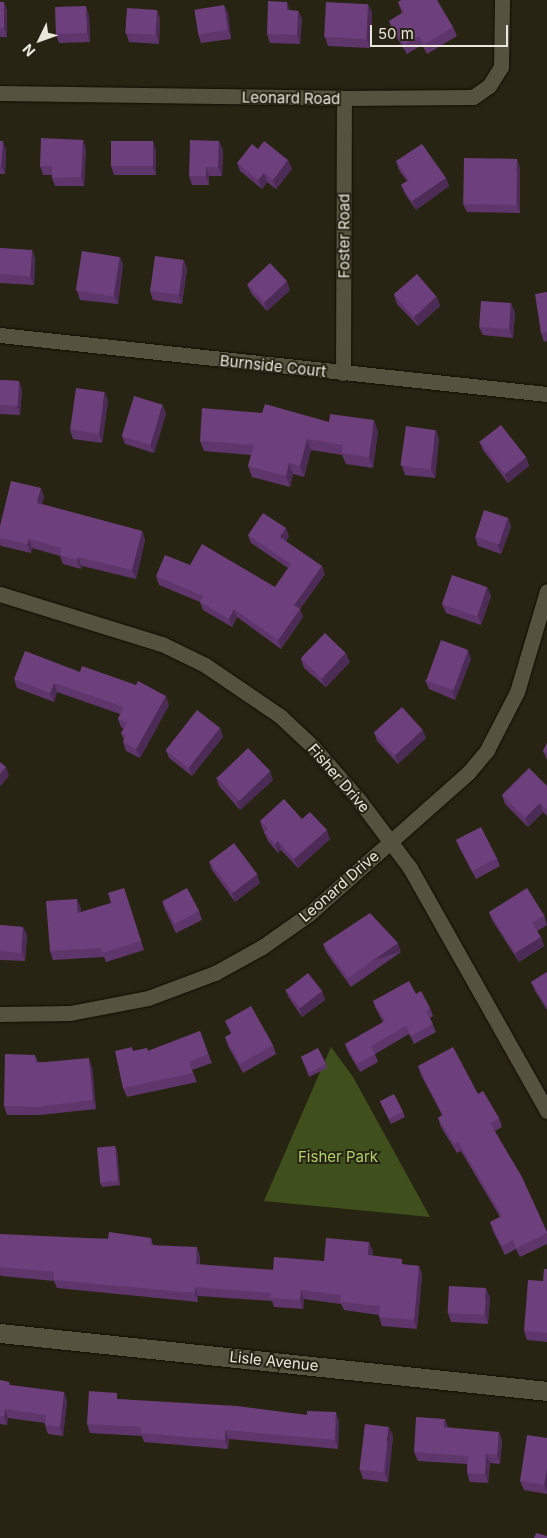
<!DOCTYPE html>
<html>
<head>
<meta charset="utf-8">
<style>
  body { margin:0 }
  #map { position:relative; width:547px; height:1538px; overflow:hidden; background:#282413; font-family:Inter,sans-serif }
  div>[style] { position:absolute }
  .green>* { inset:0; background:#40501c }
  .roads { filter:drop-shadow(0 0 1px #110d01) drop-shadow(0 0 1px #110d01) }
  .minor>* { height:15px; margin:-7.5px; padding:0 7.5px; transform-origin:7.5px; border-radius:7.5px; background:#55523f }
  .tertiary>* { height:19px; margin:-9.5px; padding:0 9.5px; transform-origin:9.5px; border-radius:9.5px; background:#55523f }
  .wall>* { inset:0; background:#5e366b }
  .shaded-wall>* { inset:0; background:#4c2c57; transform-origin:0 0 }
  .building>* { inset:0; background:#6d3f7c; transform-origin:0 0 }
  span { translate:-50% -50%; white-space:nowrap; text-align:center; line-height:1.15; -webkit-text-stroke:4px #282413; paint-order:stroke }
  .street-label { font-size:15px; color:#e9e7dc }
  .park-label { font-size:15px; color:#afd269 }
  .north { position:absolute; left:15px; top:15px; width:50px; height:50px; -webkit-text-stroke:4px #282413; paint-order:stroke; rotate:228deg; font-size:14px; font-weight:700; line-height:20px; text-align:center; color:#e9e7dc }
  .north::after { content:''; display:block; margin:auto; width:18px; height:22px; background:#e9e7dc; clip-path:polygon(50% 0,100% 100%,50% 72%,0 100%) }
  .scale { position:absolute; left:370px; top:25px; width:138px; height:22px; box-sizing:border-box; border:2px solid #e9e7dc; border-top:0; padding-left:6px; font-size:15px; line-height:18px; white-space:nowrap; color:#e9e7dc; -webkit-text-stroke:4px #282413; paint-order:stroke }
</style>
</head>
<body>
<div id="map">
  <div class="green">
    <i style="clip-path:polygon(331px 1047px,353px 1077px,430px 1217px,264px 1201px)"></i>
  </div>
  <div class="roads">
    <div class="minor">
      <i style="left:0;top:93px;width:344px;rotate:0.8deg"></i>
      <i style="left:344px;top:98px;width:129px;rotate:-0.4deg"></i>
      <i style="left:473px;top:97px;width:19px;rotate:-35deg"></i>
      <i style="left:489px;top:86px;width:22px;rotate:-58deg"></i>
      <i style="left:501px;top:67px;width:67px;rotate:-89.1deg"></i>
      <i style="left:0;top:335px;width:550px;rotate:6.16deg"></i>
      <i style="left:343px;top:373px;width:275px;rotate:-89.8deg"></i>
      <i style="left:0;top:594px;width:170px;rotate:17.2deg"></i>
      <i style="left:162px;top:644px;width:48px;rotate:26deg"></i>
      <i style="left:205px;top:665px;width:91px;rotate:34.2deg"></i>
      <i style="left:280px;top:716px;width:45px;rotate:43.2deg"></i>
      <i style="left:313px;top:747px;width:70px;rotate:49deg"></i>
      <i style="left:359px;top:800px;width:85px;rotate:53.1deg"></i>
      <i style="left:410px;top:868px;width:279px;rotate:60.6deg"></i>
      <i style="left:0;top:1014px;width:70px;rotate:-0.8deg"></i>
      <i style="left:70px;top:1013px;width:79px;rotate:-10.9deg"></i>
      <i style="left:148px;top:998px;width:72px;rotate:-20.5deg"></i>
      <i style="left:215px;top:973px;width:54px;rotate:-29deg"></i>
      <i style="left:262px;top:947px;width:57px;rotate:-35.1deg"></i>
      <i style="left:309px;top:914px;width:213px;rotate:-41.6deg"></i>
      <i style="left:468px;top:773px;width:30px;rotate:-50deg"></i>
      <i style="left:487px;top:750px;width:65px;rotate:-62.7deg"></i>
      <i style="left:517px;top:692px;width:105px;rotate:-73.5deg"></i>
    </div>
    <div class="tertiary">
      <i style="left:0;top:1333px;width:550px;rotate:6.05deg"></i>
    </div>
  </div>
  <div class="wall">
    <i style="clip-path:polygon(0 2px,4px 2px,7px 11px,7px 37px,0 37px)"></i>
    <i style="clip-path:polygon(398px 2px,453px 27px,457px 36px,427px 54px,422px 45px,407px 54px,392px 30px,389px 21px,402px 13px)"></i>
    <i style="clip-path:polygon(368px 4px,372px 13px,370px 48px,328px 46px,325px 37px)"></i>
    <i style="clip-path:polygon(224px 5px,228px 14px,231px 39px,201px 43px,198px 34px)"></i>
    <i style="clip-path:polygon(157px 10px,160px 19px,159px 44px,129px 42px,126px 33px)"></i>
    <i style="clip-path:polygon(290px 10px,298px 11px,302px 19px,300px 44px,270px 43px,267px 34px)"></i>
    <i style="clip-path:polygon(89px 15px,90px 42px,59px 43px,56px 34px)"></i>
    <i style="clip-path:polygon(83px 140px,86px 149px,84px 186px,55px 186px,52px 178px,52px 175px,43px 175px,40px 166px)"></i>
    <i style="clip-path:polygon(0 141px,6px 150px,5px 174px,0 174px)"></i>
    <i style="clip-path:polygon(258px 149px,288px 160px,292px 169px,276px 189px,267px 182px,262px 189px,240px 171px,237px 163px)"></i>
    <i style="clip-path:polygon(156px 150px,156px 175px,114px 175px,111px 166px)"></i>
    <i style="clip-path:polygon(223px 150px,222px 176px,209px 176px,209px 185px,192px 185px,189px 176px)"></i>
    <i style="clip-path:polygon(396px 161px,446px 178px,449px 186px,416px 210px,405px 194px,401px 185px,407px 181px,399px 170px)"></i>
    <i style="clip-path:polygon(520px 168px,520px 213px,467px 212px,463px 204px)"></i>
    <i style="clip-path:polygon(0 248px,32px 250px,35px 259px,34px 285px,0 283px)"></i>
    <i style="clip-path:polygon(120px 257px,123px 265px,118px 304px,80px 300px,77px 291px)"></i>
    <i style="clip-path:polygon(187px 269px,182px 304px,153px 300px,150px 291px)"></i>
    <i style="clip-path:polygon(247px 284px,290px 290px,267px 311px,251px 293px)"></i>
    <i style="clip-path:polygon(547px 292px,547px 341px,544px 342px,541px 333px)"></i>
    <i style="clip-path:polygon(394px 295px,440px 306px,418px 326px,397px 304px)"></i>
    <i style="clip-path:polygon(515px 312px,513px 338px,483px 335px,479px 327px)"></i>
    <i style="clip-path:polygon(0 380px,19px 381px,22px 390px,20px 415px,0 414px)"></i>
    <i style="clip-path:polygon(108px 401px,102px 443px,73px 439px,70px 430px)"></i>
    <i style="clip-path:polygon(166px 414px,154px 453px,125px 444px,122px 436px)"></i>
    <i style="clip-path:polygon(329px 422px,378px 431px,373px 468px,346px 464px,342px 455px,311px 450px,304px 477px,293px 474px,290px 487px,252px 477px,248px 466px,251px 455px,204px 451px,200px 441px)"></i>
    <i style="clip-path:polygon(439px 438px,435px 478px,405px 475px,402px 466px)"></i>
    <i style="clip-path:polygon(479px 441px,526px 457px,529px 466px,508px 483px,483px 450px)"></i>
    <i style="clip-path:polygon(44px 497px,42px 504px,142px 531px,145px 540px,136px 579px,82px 566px,81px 569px,63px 564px,60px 556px,32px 548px,31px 553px,1px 546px,0 544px,0 526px)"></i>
    <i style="clip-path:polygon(508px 518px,511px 527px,501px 554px,478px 546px,475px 537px)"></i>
    <i style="clip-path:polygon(248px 535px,289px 536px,286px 541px,325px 574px,300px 609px,303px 617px,281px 649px,237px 617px,232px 627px,203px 610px,200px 602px,159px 585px,156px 576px,190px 565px,275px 587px,288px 568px,251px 543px)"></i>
    <i style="clip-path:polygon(487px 587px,491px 596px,481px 625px,446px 613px,442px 604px)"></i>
    <i style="clip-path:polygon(301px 659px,350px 662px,326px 687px,304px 668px)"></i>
    <i style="clip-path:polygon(471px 659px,455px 700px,429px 689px,425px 680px)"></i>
    <i style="clip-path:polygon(80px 672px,169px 705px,140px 758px,126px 751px,123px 742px,124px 740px,121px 733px,124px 729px,121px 727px,118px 719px,120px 714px,57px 692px,54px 702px,17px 688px,14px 679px)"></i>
    <i style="clip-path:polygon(220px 728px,223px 737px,192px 776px,169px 758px,166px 750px)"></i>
    <i style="clip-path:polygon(374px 732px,426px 738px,398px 764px,377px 741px)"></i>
    <i style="clip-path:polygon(547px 743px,547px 760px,543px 751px)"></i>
    <i style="clip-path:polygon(216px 777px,273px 780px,240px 810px,219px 786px)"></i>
    <i style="clip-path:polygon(547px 786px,547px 816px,543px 812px,528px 827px,505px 804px,502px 795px)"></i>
    <i style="clip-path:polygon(302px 819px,330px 839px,298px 868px,281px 850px,278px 853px,268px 841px,264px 832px,265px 832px,263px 830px,260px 821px)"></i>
    <i style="clip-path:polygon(456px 840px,497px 858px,500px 866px,476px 879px,460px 849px)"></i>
    <i style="clip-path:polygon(209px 861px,260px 883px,235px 902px,212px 870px)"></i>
    <i style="clip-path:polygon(124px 888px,144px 950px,106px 962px,104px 957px,53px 960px,50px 951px,81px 908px,81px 912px,111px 903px)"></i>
    <i style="clip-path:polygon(162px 901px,199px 911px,202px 920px,176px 933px,165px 910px)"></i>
    <i style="clip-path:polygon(489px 912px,544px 915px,547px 925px,537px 931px,544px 946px,519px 962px,492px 920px)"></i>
    <i style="clip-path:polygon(0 925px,23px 927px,27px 935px,25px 961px,0 960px)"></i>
    <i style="clip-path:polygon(323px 944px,401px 952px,351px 987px,326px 952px)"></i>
    <i style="clip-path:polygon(547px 972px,547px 1010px,535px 991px,531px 982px)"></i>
    <i style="clip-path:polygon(285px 989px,322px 991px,325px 1000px,302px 1017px,289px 998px)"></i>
    <i style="clip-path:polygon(416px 994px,430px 1008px,433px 1016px,430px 1018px,436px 1032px,414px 1044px,409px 1034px,375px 1054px,378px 1062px,360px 1072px,348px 1052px,345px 1044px,383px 1022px,376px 1009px,373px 1001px)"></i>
    <i style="clip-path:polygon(225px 1021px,273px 1045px,276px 1054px,243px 1073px,228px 1046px,225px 1037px,231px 1034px)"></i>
    <i style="clip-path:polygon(200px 1031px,212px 1063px,192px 1070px,197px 1082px,127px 1097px,123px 1088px,134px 1051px,147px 1048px,148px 1051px)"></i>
    <i style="clip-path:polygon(35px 1055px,38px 1062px,92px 1067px,96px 1109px,40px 1115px,7px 1115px,4px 1106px)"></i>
    <i style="clip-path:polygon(301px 1057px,326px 1064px,327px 1068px,309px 1077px)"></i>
    <i style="clip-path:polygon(418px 1066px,478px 1094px,499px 1118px,502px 1127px,495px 1131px,547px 1232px,547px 1244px,520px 1257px,516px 1249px,505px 1255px,493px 1231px,490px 1222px,500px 1217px,461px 1151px,457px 1153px,441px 1127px,438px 1118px,442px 1115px,421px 1075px)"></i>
    <i style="clip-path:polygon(380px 1101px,403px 1112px,405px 1117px,391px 1124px)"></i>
    <i style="clip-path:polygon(115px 1146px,117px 1151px,120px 1185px,102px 1187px,100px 1182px)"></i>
    <i style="clip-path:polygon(151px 1238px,153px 1245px,200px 1256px,200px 1265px,273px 1270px,324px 1261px,373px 1251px,372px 1256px,405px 1265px,419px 1266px,422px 1275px,417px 1329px,382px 1326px,379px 1317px,379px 1315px,344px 1310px,341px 1304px,304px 1299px,303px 1309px,274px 1307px,272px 1301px,198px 1296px,198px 1302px,57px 1288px,54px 1281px,1px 1276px,0 1274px,0 1240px)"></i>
    <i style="clip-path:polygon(547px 1269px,547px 1342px,527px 1340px,524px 1331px,543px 1281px)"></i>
    <i style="clip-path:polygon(490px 1297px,488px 1324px,451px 1322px,448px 1313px)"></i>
    <i style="clip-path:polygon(0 1380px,9px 1382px,10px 1385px,64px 1392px,67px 1401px,63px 1436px,48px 1434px,45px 1425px,45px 1423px,8px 1418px,7px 1425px,0 1424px)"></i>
    <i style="clip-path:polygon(120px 1399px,339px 1421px,338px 1449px,229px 1439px,228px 1449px,144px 1442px,142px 1436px,90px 1433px,87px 1424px)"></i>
    <i style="clip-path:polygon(448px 1428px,502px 1440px,500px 1464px,490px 1463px,488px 1483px,470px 1482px,467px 1473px,467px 1464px,418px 1461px,414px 1452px)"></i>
    <i style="clip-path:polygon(393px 1436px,388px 1482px,363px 1479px,360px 1470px)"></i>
    <i style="clip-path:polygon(547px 1438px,547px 1494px,524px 1490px,520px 1481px)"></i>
  </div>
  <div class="shaded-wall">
    <i style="clip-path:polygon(4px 2px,7px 11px,7px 37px,4px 28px)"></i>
    <i style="clip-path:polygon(287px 2px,290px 11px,287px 10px)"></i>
    <i style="clip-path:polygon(368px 4px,372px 13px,370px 48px,367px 39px)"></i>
    <i style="clip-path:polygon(224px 5px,228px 14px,231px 39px,228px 30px)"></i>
    <i style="clip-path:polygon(86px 6px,89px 15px,90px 42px,87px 33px)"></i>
    <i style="clip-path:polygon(157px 10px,160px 19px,159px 44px,156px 35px)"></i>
    <i style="clip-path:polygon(298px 11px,302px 19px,300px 44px,297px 35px)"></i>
    <i style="clip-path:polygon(83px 140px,86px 149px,84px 186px,81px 177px)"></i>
    <i style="clip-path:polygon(3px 141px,6px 150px,5px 174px,1px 166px)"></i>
    <i style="clip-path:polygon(153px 141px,156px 150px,156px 175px,152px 166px)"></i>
    <i style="clip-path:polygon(219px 141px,223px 150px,222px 176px,218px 167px)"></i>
    <i style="clip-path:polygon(517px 159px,520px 168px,520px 213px,517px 204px)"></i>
    <i style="clip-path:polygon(288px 160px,292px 169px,276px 189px,273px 180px)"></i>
    <i style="clip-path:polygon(206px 167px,209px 176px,209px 185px,206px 176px)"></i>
    <i style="clip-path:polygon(264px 173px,267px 182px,262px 189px,258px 180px)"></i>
    <i style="clip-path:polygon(446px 178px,449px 186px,416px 210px,412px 201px)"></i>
    <i style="clip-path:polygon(32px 250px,35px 259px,34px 285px,30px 276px)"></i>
    <i style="clip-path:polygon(120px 257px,123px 265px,118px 304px,114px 295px)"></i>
    <i style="clip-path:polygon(184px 260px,187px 269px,182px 304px,179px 295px)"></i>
    <i style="clip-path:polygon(287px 281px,290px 290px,267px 311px,264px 302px)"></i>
    <i style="clip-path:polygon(437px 297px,440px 306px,418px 326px,414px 317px)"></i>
    <i style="clip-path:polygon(511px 303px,515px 312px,513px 338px,509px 329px)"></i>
    <i style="clip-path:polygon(19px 381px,22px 390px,20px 415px,17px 406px)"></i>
    <i style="clip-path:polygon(105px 392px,108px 401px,102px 443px,99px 434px)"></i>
    <i style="clip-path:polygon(163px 405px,166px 414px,154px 453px,150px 445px)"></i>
    <i style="clip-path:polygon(374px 420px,378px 431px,373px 468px,369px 457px)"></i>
    <i style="clip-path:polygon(436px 430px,439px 438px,435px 478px,431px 470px)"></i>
    <i style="clip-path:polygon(307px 439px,311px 450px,304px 477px,300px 466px)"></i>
    <i style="clip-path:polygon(526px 457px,529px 466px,508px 483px,505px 474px)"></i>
    <i style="clip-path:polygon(289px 463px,293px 474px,290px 487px,286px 476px)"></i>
    <i style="clip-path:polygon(41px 488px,44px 497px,40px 512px,37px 503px)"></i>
    <i style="clip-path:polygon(508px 518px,511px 527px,501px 554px,498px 545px)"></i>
    <i style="clip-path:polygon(286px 528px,289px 536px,283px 545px,280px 537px)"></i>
    <i style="clip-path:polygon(142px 531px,145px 540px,136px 579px,132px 570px)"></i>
    <i style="clip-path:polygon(29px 539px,32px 548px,31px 553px,27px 544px)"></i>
    <i style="clip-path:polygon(78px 557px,82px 566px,81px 569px,77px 560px)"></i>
    <i style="clip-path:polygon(322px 566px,325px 574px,297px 613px,294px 605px)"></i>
    <i style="clip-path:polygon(487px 587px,491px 596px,481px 625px,478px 616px)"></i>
    <i style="clip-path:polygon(234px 609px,237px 617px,232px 627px,229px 619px)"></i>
    <i style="clip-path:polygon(300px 609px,303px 617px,281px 649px,278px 640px)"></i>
    <i style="clip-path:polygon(468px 650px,471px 659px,455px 700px,452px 691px)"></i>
    <i style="clip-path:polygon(346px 653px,350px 662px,326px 687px,322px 679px)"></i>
    <i style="clip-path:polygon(54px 683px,57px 692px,54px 702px,50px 693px)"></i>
    <i style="clip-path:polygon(166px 696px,169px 705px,140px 758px,136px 749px)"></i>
    <i style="clip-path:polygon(220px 728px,223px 737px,192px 776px,189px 767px)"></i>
    <i style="clip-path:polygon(423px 730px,426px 738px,398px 764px,395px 755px)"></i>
    <i style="clip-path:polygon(6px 767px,9px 776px,0 787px,0 774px)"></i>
    <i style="clip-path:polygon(270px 771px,273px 780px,240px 810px,237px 801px)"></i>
    <i style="clip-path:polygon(540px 803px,543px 812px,528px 827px,525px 818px)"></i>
    <i style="clip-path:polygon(327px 830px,330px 839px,298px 868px,294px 859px)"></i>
    <i style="clip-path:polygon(278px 841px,281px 850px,278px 853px,275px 844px)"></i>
    <i style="clip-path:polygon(257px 874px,260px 883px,235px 902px,232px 893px)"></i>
    <i style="clip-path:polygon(77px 899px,81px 908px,82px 922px,78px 913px)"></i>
    <i style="clip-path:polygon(23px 927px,27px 935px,25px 961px,22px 952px)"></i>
    <i style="clip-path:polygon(541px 937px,544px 946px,519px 962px,515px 953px)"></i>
    <i style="left:398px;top:943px;width:9px;height:61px;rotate:72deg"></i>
    <i style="clip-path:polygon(322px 991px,325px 1000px,302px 1017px,299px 1008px)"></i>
    <i style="clip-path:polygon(89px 1058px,92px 1067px,96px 1109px,93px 1100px)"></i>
    <i style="clip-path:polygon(115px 1146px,117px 1151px,120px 1185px,118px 1181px)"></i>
    <i style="clip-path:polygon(369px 1242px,373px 1251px,371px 1264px,368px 1255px)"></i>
    <i style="clip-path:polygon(197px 1247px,200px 1256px,199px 1273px,196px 1264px)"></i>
    <i style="clip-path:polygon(419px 1266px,422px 1275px,417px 1329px,414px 1320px)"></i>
    <i style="clip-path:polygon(195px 1287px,198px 1296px,198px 1302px,195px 1293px)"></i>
    <i style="clip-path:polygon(486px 1288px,490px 1297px,488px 1324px,485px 1315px)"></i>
    <i style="clip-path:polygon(301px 1290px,304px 1299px,303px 1309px,300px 1300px)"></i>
    <i style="clip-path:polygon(64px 1392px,67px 1401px,63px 1436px,60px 1427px)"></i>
    <i style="clip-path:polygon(5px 1409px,8px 1418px,7px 1425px,4px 1416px)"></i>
    <i style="clip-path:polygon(336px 1412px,339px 1421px,338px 1449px,335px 1440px)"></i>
    <i style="clip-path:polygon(445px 1419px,448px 1427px,444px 1427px)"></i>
    <i style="clip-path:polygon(389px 1427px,393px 1436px,388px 1482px,385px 1473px)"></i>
    <i style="clip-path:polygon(225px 1430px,229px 1439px,228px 1449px,225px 1440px)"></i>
    <i style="clip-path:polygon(499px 1432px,502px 1440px,500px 1464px,497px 1455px)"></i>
    <i style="clip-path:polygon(486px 1454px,490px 1463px,488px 1483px,485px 1474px)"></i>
    <i style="clip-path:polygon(547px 1468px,547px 1492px,544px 1485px)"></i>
  </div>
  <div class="building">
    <i style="clip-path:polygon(401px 0,437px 0,453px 27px,424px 45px,419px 36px,404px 45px,389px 21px,404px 12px,398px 2px)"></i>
    <i style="clip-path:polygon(268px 1px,287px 2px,287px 10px,298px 11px,297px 35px,267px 34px)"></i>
    <i style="left:0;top:2px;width:4px;height:26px"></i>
    <i style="left:326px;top:2px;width:42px;height:35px;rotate:3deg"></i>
    <i style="left:224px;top:5px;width:25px;height:30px;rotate:81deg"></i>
    <i style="left:86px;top:6px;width:27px;height:31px;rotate:88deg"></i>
    <i style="left:127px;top:8px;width:30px;height:25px;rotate:4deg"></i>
    <i style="clip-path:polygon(41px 138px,83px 140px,81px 177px,52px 178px,52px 166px,40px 166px)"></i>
    <i style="clip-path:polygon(190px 140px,219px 141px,218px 167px,206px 167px,206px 176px,189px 176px)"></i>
    <i style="clip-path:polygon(0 141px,3px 141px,1px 166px,0 166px)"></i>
    <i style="left:111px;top:141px;width:42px;height:25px"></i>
    <i style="clip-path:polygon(264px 141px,288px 160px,273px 180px,264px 173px,258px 180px,237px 163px,252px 144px,258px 149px)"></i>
    <i style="clip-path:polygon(422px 144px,446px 178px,412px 201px,401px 185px,409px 180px,396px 161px)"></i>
    <i style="left:464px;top:158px;width:53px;height:46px;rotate:1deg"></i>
    <i style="left:0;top:248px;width:32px;height:26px;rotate:4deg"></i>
    <i style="left:82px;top:251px;width:38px;height:40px;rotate:9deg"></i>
    <i style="left:155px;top:256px;width:29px;height:35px;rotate:8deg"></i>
    <i style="left:270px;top:263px;width:25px;height:31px;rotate:47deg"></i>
    <i style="left:417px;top:274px;width:30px;height:31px;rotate:49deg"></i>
    <i style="clip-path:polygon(547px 292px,547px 332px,541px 333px,535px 294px)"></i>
    <i style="left:481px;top:301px;width:30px;height:26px;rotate:4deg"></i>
    <i style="left:0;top:380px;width:19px;height:25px;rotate:3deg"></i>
    <i style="left:76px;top:388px;width:29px;height:42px;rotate:8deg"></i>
    <i style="left:134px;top:396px;width:30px;height:42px;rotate:17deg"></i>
    <i style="clip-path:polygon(265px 404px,329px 422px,330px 414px,374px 420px,369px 457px,342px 453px,343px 445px,307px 439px,300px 466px,289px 463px,286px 476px,248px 466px,254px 445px,200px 441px,202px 408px,262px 413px)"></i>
    <i style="left:501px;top:425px;width:41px;height:27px;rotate:52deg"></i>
    <i style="left:406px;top:426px;width:30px;height:40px;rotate:8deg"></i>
    <i style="clip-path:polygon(11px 481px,41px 488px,37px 503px,142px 531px,132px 570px,78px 557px,77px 560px,60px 555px,62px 548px,29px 539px,27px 544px,0 538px,0 526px)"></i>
    <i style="left:484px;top:510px;width:25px;height:28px;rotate:18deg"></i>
    <i style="clip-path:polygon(263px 513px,286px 528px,280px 537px,322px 566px,294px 605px,300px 609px,278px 640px,234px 609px,229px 619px,200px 602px,203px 596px,156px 576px,165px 555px,190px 565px,202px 544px,275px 587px,291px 564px,248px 535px)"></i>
    <i style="left:452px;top:575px;width:37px;height:31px;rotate:19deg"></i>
    <i style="left:325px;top:633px;width:29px;height:35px;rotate:44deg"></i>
    <i style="left:441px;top:640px;width:29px;height:43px;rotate:20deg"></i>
    <i style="clip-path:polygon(25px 651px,80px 672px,82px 666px,136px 685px,138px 681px,166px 696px,136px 749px,123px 742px,126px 736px,121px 733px,127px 723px,118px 719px,124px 707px,54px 683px,50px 693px,14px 679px)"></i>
    <i style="left:402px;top:707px;width:31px;height:38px;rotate:48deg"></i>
    <i style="left:197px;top:710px;width:29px;height:51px;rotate:38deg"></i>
    <i style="clip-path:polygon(547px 743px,547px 753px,543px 751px)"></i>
    <i style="left:248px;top:748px;width:32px;height:43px;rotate:46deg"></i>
    <i style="clip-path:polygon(0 762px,6px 767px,0 774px)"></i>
    <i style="clip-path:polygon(529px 768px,547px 786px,547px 809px,546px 809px,540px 803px,525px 818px,502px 795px)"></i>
    <i style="clip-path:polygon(284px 799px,302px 819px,310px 812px,327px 830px,294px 859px,278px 841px,275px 844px,264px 832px,268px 829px,260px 821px)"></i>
    <i style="left:481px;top:827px;width:35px;height:28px;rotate:63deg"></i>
    <i style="left:234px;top:843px;width:39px;height:31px;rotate:53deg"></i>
    <i style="clip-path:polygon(124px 888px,141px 941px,102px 953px,101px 948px,50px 951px,46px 901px,77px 899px,78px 913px,111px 903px,108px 893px)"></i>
    <i style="left:187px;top:888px;width:26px;height:28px;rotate:62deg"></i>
    <i style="clip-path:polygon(527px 888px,544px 915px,532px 923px,541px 937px,515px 953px,489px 912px)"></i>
    <i style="clip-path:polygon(370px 913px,398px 943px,348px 978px,323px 944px)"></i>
    <i style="left:0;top:925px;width:23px;height:26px;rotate:5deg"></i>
    <i style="clip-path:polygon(547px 972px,547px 1007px,531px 982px)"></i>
    <i style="left:308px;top:973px;width:23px;height:28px;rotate:52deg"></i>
    <i style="clip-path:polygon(409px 981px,416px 994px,421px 991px,430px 1008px,426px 1011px,433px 1024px,411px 1036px,406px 1026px,371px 1046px,375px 1054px,357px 1064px,345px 1044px,385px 1021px,373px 1001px)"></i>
    <i style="clip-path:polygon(251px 1006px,273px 1045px,240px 1064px,225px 1037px,232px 1033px,225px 1021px)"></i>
    <i style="clip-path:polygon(200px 1031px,208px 1054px,189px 1062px,193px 1073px,123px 1088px,115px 1051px,132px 1047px,133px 1051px,147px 1048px,148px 1051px)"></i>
    <i style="clip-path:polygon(453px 1047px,478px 1094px,483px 1091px,499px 1118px,490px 1123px,522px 1177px,547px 1232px,547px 1233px,516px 1248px,513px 1240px,502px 1246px,490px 1222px,502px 1216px,458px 1142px,454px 1144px,438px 1118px,443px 1115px,418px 1066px)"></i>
    <i style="left:318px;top:1048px;width:18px;height:19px;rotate:63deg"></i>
    <i style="clip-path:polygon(5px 1054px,35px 1055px,35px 1063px,89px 1058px,93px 1100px,37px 1107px,4px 1106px)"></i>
    <i style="left:394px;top:1094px;width:20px;height:16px;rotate:63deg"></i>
    <i style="left:115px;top:1146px;width:35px;height:18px;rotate:85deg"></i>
    <i style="clip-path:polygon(109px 1232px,151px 1238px,150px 1245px,197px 1247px,196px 1264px,273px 1270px,274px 1257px,324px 1261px,326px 1238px,369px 1242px,368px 1255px,402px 1259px,402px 1264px,419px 1266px,414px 1320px,379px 1317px,380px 1306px,340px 1302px,341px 1295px,301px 1290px,300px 1300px,270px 1298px,271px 1293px,195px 1287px,195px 1293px,54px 1280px,54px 1272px,0 1267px,0 1234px,108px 1239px)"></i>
    <i style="clip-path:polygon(544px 1269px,547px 1269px,547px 1333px,524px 1331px,528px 1280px,543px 1281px)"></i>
    <i style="left:449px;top:1286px;width:37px;height:27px;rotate:3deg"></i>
    <i style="clip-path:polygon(0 1380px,9px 1382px,9px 1385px,64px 1392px,60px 1427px,45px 1425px,46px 1415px,5px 1409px,4px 1416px,0 1416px)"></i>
    <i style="clip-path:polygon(89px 1391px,117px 1393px,117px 1399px,237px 1406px,307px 1415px,307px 1411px,336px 1412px,335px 1440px,225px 1430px,225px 1440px,141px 1433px,141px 1427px,87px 1424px)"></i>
    <i style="clip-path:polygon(416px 1417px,445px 1419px,444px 1427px,499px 1432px,497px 1455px,486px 1454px,485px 1474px,467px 1473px,468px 1456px,414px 1452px)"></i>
    <i style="left:365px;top:1424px;width:24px;height:46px;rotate:7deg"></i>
    <i style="clip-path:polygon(527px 1435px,547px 1438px,547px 1468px,544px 1485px,520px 1481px)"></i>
    <i style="clip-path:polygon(536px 1533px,547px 1536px,547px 1538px,534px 1538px)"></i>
  </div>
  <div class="street-label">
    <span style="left:291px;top:98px;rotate:1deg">Leonard Road</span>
    <span style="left:344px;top:236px;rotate:-90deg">Foster Road</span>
    <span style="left:273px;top:366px;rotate:6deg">Burnside Court</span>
    <span style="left:339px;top:778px;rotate:49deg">Fisher Drive</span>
    <span style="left:339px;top:886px;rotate:-41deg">Leonard Drive</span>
    <span style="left:274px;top:1361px;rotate:6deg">Lisle Avenue</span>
  </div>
  <div class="park-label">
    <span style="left:338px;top:1157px">Fisher Park</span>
  </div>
  <div class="north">N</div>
  <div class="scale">50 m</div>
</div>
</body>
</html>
